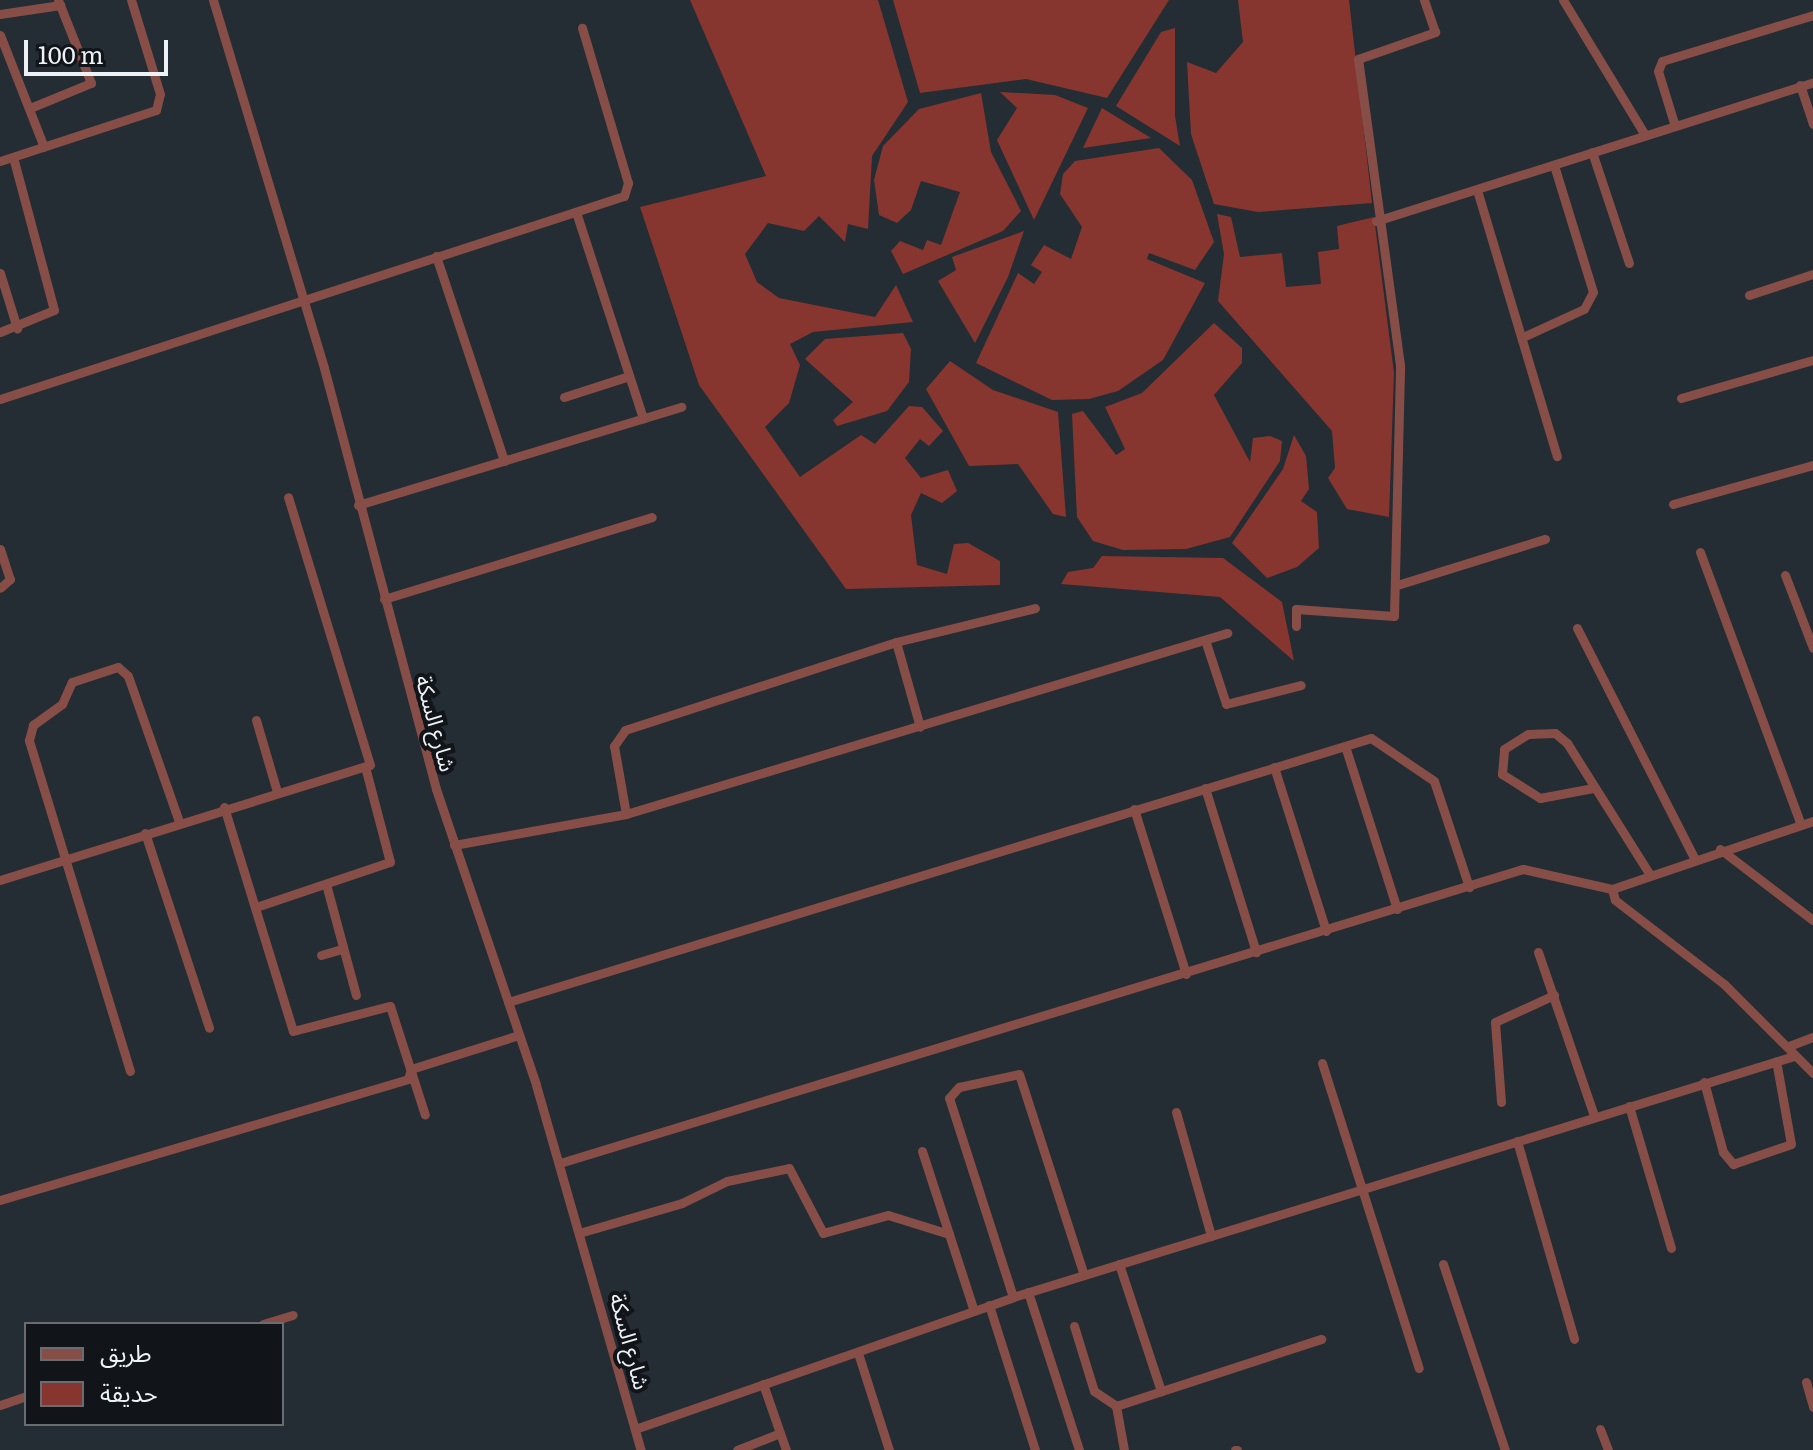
<!DOCTYPE html>
<html>
<head>
<meta charset="utf-8">
<style>
  body { margin:0 }
  #map { position:relative; width:1813px; height:1450px; overflow:hidden; background:#242c34; font-family:Literata,"Noto Sans Arabic",serif }
  div>[style] { position:absolute }
  .green>* { inset:0; background:#87362f }
  .street>* { height:9px; margin:-4.5px; padding:0 4.5px; transform-origin:4.5px; border-radius:4.5px; background:#874e47 }
  span { translate:-50% -50%; white-space:nowrap; text-align:center; line-height:1.15; -webkit-text-stroke:8px #111418; paint-order:stroke }
  .street-label { font-size:22px; color:#edf2f7 }
  .legend { position:absolute; left:24px; top:1322px; width:260px; height:104px; box-sizing:border-box; background:#111418; border:2px solid #696d71; margin:0; padding:10px 14px; list-style:none; font-size:24px; color:#edf2f7 }
  .legend li { display:flex; align-items:center; gap:16px; height:40px }
  .legend b { width:40px; border:2px solid #696d71 }
  .scale { position:absolute; left:24px; top:40px; width:144px; height:36px; box-sizing:border-box; border:4px solid #edf2f7; border-top:0; padding-left:10px; font-size:24px; line-height:28px; white-space:nowrap; color:#edf2f7; -webkit-text-stroke:6px #111418; paint-order:stroke }
</style>
</head>
<body>
<div id="map">
  <div class="green">
    <i style="clip-path:polygon(690px 0,878px 0,908px 102px,872px 156px,868px 229px,848px 224px,845px 242px,819px 216px,804px 231px,768px 223px,745px 254px,757px 282px,779px 298px,875px 317px,896px 285px,913px 322px,813px 332px,790px 344px,800px 365px,789px 403px,765px 427px,800px 477px,861px 435px,875px 444px,909px 406px,922px 407px,943px 431px,929px 446px,920px 439px,905px 458px,921px 478px,948px 470px,957px 491px,942px 503px,921px 493px,911px 515px,917px 565px,947px 574px,954px 544px,968px 543px,1000px 561px,1000px 585px,846px 589px,699px 385px,640px 207px,766px 176px)"></i>
    <i style="clip-path:polygon(893px 0,1169px 0,1107px 98px,1026px 79px,920px 93px)"></i>
    <i style="clip-path:polygon(1238px 0,1349px 0,1372px 203px,1258px 212px,1214px 204px,1191px 134px,1187px 62px,1216px 73px,1243px 42px)"></i>
    <i style="clip-path:polygon(1175px 28px,1175px 116px,1180px 146px,1116px 106px,1161px 32px)"></i>
    <i style="clip-path:polygon(1000px 92px,1055px 95px,1088px 108px,1034px 220px,997px 140px,1017px 108px)"></i>
    <i style="clip-path:polygon(981px 93px,991px 152px,1021px 211px,1003px 231px,903px 274px,891px 251px,900px 241px,923px 250px,927px 240px,941px 245px,960px 192px,921px 181px,911px 210px,897px 223px,879px 215px,874px 180px,883px 146px,919px 109px)"></i>
    <i style="clip-path:polygon(1102px 108px,1151px 138px,1083px 148px)"></i>
    <i style="clip-path:polygon(1159px 148px,1192px 180px,1214px 242px,1195px 270px,1149px 253px,1147px 259px,1205px 283px,1163px 360px,1118px 391px,1089px 399px,1052px 400px,976px 363px,1018px 273px,1034px 284px,1042px 272px,1031px 265px,1044px 245px,1071px 259px,1082px 227px,1060px 194px,1063px 174px,1075px 161px)"></i>
    <i style="clip-path:polygon(1217px 214px,1231px 217px,1240px 257px,1282px 253px,1286px 287px,1321px 284px,1318px 252px,1339px 249px,1337px 226px,1374px 217px,1394px 373px,1389px 517px,1347px 509px,1328px 478px,1335px 468px,1332px 431px,1218px 301px,1224px 254px)"></i>
    <i style="clip-path:polygon(1024px 231px,1008px 277px,975px 343px,938px 281px,956px 270px,952px 257px)"></i>
    <i style="clip-path:polygon(1214px 323px,1242px 348px,1242px 363px,1214px 395px,1250px 462px,1253px 438px,1270px 436px,1282px 441px,1280px 461px,1230px 537px,1186px 549px,1123px 550px,1093px 541px,1077px 517px,1072px 414px,1083px 411px,1116px 455px,1125px 449px,1105px 407px,1142px 393px)"></i>
    <i style="clip-path:polygon(903px 333px,911px 349px,909px 382px,887px 411px,837px 426px,833px 420px,853px 402px,805px 359px,825px 339px)"></i>
    <i style="clip-path:polygon(950px 361px,993px 390px,1058px 412px,1066px 517px,1053px 514px,1018px 464px,969px 466px,926px 389px)"></i>
    <i style="clip-path:polygon(1294px 435px,1306px 456px,1309px 489px,1301px 501px,1317px 512px,1319px 548px,1297px 567px,1267px 578px,1232px 543px,1283px 469px)"></i>
    <i style="clip-path:polygon(1102px 556px,1223px 558px,1282px 602px,1294px 661px,1220px 597px,1061px 584px,1068px 572px,1093px 568px)"></i>
  </div>
  <div class="street">
    <i style="left:213px;top:0;width:384px;rotate:73.2deg"></i>
    <i style="left:324px;top:368px;width:436px;rotate:75.1deg"></i>
    <i style="left:436px;top:789px;width:312px;rotate:71.3deg"></i>
    <i style="left:536px;top:1085px;width:380px;rotate:74deg"></i>
    <i style="left:1563px;top:0;width:156px;rotate:58.7deg"></i>
    <i style="left:0;top:14px;width:61px;rotate:-8.5deg"></i>
    <i style="left:0;top:35px;width:120px;rotate:68.6deg"></i>
    <i style="left:1800px;top:85px;width:41px;rotate:71.6deg"></i>
    <i style="left:30px;top:108px;width:66px;rotate:-22.3deg"></i>
    <i style="left:91px;top:83px;width:89px;rotate:-111.7deg"></i>
    <i style="left:1674px;top:123px;width:54px;rotate:-107.1deg"></i>
    <i style="left:1658px;top:71px;width:11px;rotate:-68deg"></i>
    <i style="left:1662px;top:61px;width:158px;rotate:-16.9deg"></i>
    <i style="left:1592px;top:152px;width:117px;rotate:71.6deg"></i>
    <i style="left:0;top:161px;width:164px;rotate:-18.1deg"></i>
    <i style="left:156px;top:110px;width:16px;rotate:-76deg"></i>
    <i style="left:160px;top:94px;width:98px;rotate:-107.1deg"></i>
    <i style="left:1477px;top:190px;width:278px;rotate:73.3deg"></i>
    <i style="left:576px;top:212px;width:217px;rotate:72deg"></i>
    <i style="left:1376px;top:221px;width:459px;rotate:-17.6deg"></i>
    <i style="left:436px;top:256px;width:216px;rotate:71.6deg"></i>
    <i style="left:0;top:273px;width:58px;rotate:72.8deg"></i>
    <i style="left:1749px;top:295px;width:67px;rotate:-18.2deg"></i>
    <i style="left:0;top:332px;width:58px;rotate:-22.2deg"></i>
    <i style="left:54px;top:310px;width:158px;rotate:-105deg"></i>
    <i style="left:1523px;top:337px;width:67px;rotate:-24.7deg"></i>
    <i style="left:1584px;top:309px;width:19px;rotate:-62deg"></i>
    <i style="left:1593px;top:292px;width:133px;rotate:-107.1deg"></i>
    <i style="left:564px;top:397px;width:68px;rotate:-17.9deg"></i>
    <i style="left:1681px;top:398px;width:137px;rotate:-16.1deg"></i>
    <i style="left:0;top:399px;width:656px;rotate:-18.02deg"></i>
    <i style="left:624px;top:196px;width:14px;rotate:-73deg"></i>
    <i style="left:628px;top:183px;width:162px;rotate:-106.5deg"></i>
    <i style="left:1673px;top:504px;width:145px;rotate:-15.6deg"></i>
    <i style="left:358px;top:505px;width:338px;rotate:-16.9deg"></i>
    <i style="left:0;top:549px;width:32px;rotate:72deg"></i>
    <i style="left:10px;top:579px;width:13px;rotate:138deg"></i>
    <i style="left:1700px;top:552px;width:291px;rotate:69.7deg"></i>
    <i style="left:1785px;top:575px;width:78px;rotate:69deg"></i>
    <i style="left:1397px;top:585px;width:155px;rotate:-17.3deg"></i>
    <i style="left:384px;top:599px;width:280px;rotate:-17deg"></i>
    <i style="left:1296px;top:626px;width:17px;rotate:-90deg"></i>
    <i style="left:1296px;top:609px;width:98px;rotate:4.1deg"></i>
    <i style="left:1394px;top:616px;width:251px;rotate:-88.6deg"></i>
    <i style="left:1400px;top:365px;width:309px;rotate:-97.8deg"></i>
    <i style="left:1358px;top:59px;width:82px;rotate:-19.3deg"></i>
    <i style="left:1435px;top:32px;width:34px;rotate:-109deg"></i>
    <i style="left:1577px;top:628px;width:258px;rotate:63deg"></i>
    <i style="left:1205px;top:640px;width:67px;rotate:71.8deg"></i>
    <i style="left:1226px;top:704px;width:77px;rotate:-14.2deg"></i>
    <i style="left:896px;top:642px;width:88px;rotate:74.2deg"></i>
    <i style="left:256px;top:720px;width:75px;rotate:73.7deg"></i>
    <i style="left:1345px;top:746px;width:171px;rotate:72.3deg"></i>
    <i style="left:1274px;top:767px;width:172px;rotate:72.4deg"></i>
    <i style="left:1205px;top:788px;width:172px;rotate:72.7deg"></i>
    <i style="left:1593px;top:788px;width:54px;rotate:169.3deg"></i>
    <i style="left:1540px;top:798px;width:45px;rotate:-147.7deg"></i>
    <i style="left:1502px;top:774px;width:25px;rotate:-85deg"></i>
    <i style="left:1504px;top:749px;width:28px;rotate:-32deg"></i>
    <i style="left:1528px;top:734px;width:27px;rotate:-2deg"></i>
    <i style="left:1555px;top:733px;width:16px;rotate:40deg"></i>
    <i style="left:1567px;top:743px;width:154px;rotate:57.8deg"></i>
    <i style="left:224px;top:807px;width:234px;rotate:72.9deg"></i>
    <i style="left:293px;top:1031px;width:100px;rotate:-14.5deg"></i>
    <i style="left:390px;top:1006px;width:114px;rotate:72.2deg"></i>
    <i style="left:1134px;top:809px;width:173px;rotate:72.5deg"></i>
    <i style="left:626px;top:814px;width:69px;rotate:-100deg"></i>
    <i style="left:614px;top:746px;width:19px;rotate:-55deg"></i>
    <i style="left:625px;top:730px;width:285px;rotate:-18deg"></i>
    <i style="left:896px;top:642px;width:143px;rotate:-13.7deg"></i>
    <i style="left:145px;top:833px;width:205px;rotate:71.8deg"></i>
    <i style="left:454px;top:845px;width:175px;rotate:-10.2deg"></i>
    <i style="left:626px;top:814px;width:628px;rotate:-16.76deg"></i>
    <i style="left:1720px;top:849px;width:117px;rotate:37.4deg"></i>
    <i style="left:0;top:880px;width:387px;rotate:-17.3deg"></i>
    <i style="left:370px;top:765px;width:280px;rotate:-107deg"></i>
    <i style="left:326px;top:884px;width:115px;rotate:74.9deg"></i>
    <i style="left:1612px;top:889px;width:11px;rotate:75deg"></i>
    <i style="left:1615px;top:900px;width:138px;rotate:37.6deg"></i>
    <i style="left:1724px;top:984px;width:126px;rotate:45deg"></i>
    <i style="left:256px;top:907px;width:141px;rotate:-18.6deg"></i>
    <i style="left:390px;top:862px;width:98px;rotate:-104.7deg"></i>
    <i style="left:1538px;top:952px;width:173px;rotate:71.1deg"></i>
    <i style="left:321px;top:955px;width:22px;rotate:-16deg"></i>
    <i style="left:508px;top:1002px;width:902px;rotate:-17.01deg"></i>
    <i style="left:1371px;top:738px;width:76px;rotate:34.3deg"></i>
    <i style="left:1434px;top:781px;width:112px;rotate:71.7deg"></i>
    <i style="left:1789px;top:1046px;width:26px;rotate:-21deg"></i>
    <i style="left:1322px;top:1063px;width:320px;rotate:72.4deg"></i>
    <i style="left:130px;top:1071px;width:346px;rotate:-107deg"></i>
    <i style="left:29px;top:740px;width:16px;rotate:-75deg"></i>
    <i style="left:33px;top:725px;width:36px;rotate:-36deg"></i>
    <i style="left:62px;top:704px;width:24px;rotate:-66deg"></i>
    <i style="left:72px;top:682px;width:48px;rotate:-18.1deg"></i>
    <i style="left:118px;top:667px;width:13px;rotate:42deg"></i>
    <i style="left:128px;top:676px;width:155px;rotate:70.7deg"></i>
    <i style="left:1704px;top:1082px;width:73px;rotate:74.8deg"></i>
    <i style="left:1723px;top:1152px;width:16px;rotate:50deg"></i>
    <i style="left:1733px;top:1164px;width:61px;rotate:-19deg"></i>
    <i style="left:1791px;top:1144px;width:84px;rotate:-100.2deg"></i>
    <i style="left:1501px;top:1102px;width:80px;rotate:-94.3deg"></i>
    <i style="left:1495px;top:1022px;width:65px;rotate:-24.6deg"></i>
    <i style="left:1629px;top:1106px;width:148px;rotate:73.5deg"></i>
    <i style="left:1176px;top:1112px;width:129px;rotate:74.2deg"></i>
    <i style="left:1517px;top:1141px;width:206px;rotate:73.9deg"></i>
    <i style="left:922px;top:1151px;width:168px;rotate:72deg"></i>
    <i style="left:560px;top:1163px;width:1007px;rotate:-16.98deg"></i>
    <i style="left:1523px;top:869px;width:91px;rotate:12.7deg"></i>
    <i style="left:1612px;top:889px;width:212px;rotate:-18.7deg"></i>
    <i style="left:0;top:1200px;width:426px;rotate:-16.5deg"></i>
    <i style="left:408px;top:1079px;width:10px;rotate:-73deg"></i>
    <i style="left:411px;top:1069px;width:113px;rotate:-17.5deg"></i>
    <i style="left:579px;top:1233px;width:107px;rotate:-16.2deg"></i>
    <i style="left:682px;top:1203px;width:50px;rotate:-26.1deg"></i>
    <i style="left:727px;top:1181px;width:63px;rotate:-11.8deg"></i>
    <i style="left:789px;top:1168px;width:73px;rotate:62.4deg"></i>
    <i style="left:823px;top:1233px;width:67px;rotate:-15.5deg"></i>
    <i style="left:888px;top:1215px;width:64px;rotate:17.3deg"></i>
    <i style="left:1119px;top:1264px;width:134px;rotate:71.7deg"></i>
    <i style="left:1443px;top:1264px;width:196px;rotate:71.6deg"></i>
    <i style="left:1028px;top:1292px;width:166px;rotate:72.1deg"></i>
    <i style="left:1013px;top:1297px;width:209px;rotate:-107.8deg"></i>
    <i style="left:949px;top:1098px;width:15px;rotate:-48deg"></i>
    <i style="left:959px;top:1087px;width:61px;rotate:-12.2deg"></i>
    <i style="left:1019px;top:1074px;width:211px;rotate:72.1deg"></i>
    <i style="left:989px;top:1305px;width:152px;rotate:72.4deg"></i>
    <i style="left:263px;top:1324px;width:31px;rotate:-17deg"></i>
    <i style="left:1074px;top:1326px;width:68px;rotate:72.9deg"></i>
    <i style="left:1094px;top:1391px;width:27px;rotate:34deg"></i>
    <i style="left:858px;top:1353px;width:102px;rotate:72.3deg"></i>
    <i style="left:1806px;top:1382px;width:26px;rotate:74deg"></i>
    <i style="left:763px;top:1384px;width:70px;rotate:70.8deg"></i>
    <i style="left:0;top:1405px;width:28px;rotate:-19deg"></i>
    <i style="left:635px;top:1429px;width:400px;rotate:-19.2deg"></i>
    <i style="left:1013px;top:1297px;width:817px;rotate:-17.15deg"></i>
    <i style="left:1600px;top:1429px;width:22px;rotate:69deg"></i>
    <i style="left:737px;top:1450px;width:46px;rotate:-21.6deg"></i>
    <i style="left:1124px;top:1450px;width:45px;rotate:-100.3deg"></i>
    <i style="left:1116px;top:1406px;width:216px;rotate:-18.1deg"></i>
    <i style="left:1235px;top:1450px;width:2px"></i>
  </div>
  <div class="street-label">
    <span style="left:437px;top:723px;rotate:75deg">شارع السكة</span>
    <span style="left:631px;top:1341px;rotate:75deg">شارع السكة</span>
  </div>
  <ul class="legend">
  <li><b style="height:10px;background:#874e47"></b>طريق</li>
  <li><b style="height:22px;background:#87362f"></b>حديقة</li>
  </ul>
  <div class="scale">100 m</div>
</div>
</body>
</html>
